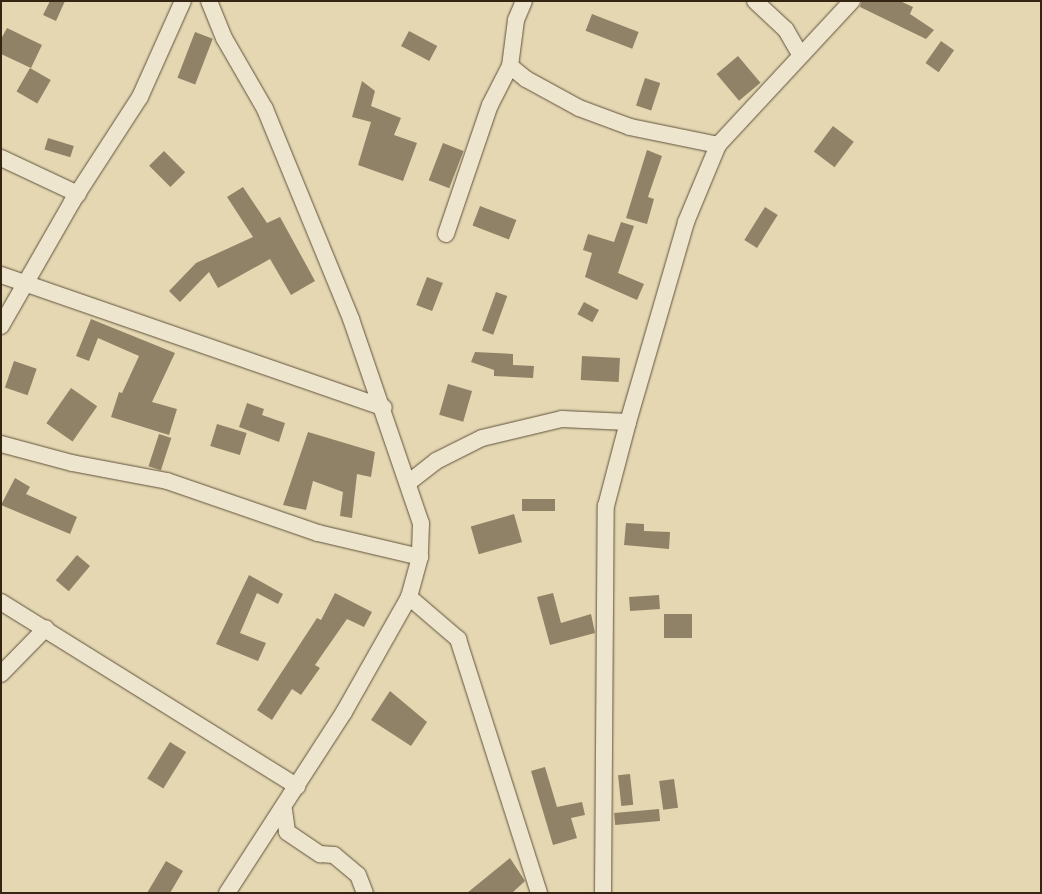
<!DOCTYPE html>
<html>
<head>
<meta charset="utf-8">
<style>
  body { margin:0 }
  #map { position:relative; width:1042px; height:894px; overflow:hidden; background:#e4d7b2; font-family:"EB Garamond",serif }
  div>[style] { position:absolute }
  .building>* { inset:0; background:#908266; transform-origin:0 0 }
  .roads { filter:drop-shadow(0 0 1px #61523b) drop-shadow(0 0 1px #61523b) }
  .street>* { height:16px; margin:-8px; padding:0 8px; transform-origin:8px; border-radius:8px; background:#ede5cd }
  span { translate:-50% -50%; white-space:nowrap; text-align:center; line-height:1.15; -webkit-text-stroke:4.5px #ede5cd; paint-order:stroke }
  .frame { position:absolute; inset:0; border:2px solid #352513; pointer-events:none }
</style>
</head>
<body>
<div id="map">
  <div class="building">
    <i style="clip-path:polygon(50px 1px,65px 1px,56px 21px,43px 15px)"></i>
    <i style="clip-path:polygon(862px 1px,900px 1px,913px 7px,910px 14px,934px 30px,926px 39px,860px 7px)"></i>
    <i style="left:592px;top:14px;width:50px;height:18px;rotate:21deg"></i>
    <i style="clip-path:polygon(7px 28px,42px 45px,31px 68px,1px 54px,1px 39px)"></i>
    <i style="left:409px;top:31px;width:32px;height:17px;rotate:28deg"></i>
    <i style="left:195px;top:32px;width:19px;height:49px;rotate:21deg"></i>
    <i style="left:941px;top:41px;width:16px;height:27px;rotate:35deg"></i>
    <i style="left:738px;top:56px;width:35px;height:28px;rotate:50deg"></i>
    <i style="left:30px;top:68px;width:24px;height:27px;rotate:30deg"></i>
    <i style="left:645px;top:78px;width:16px;height:29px;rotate:18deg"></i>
    <i style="clip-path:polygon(362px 81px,375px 91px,371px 106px,401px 118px,394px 135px,417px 143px,403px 181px,358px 165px,371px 122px,352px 117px)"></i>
    <i style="left:833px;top:126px;width:26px;height:32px;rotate:37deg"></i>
    <i style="left:48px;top:138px;width:27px;height:12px;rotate:17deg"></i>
    <i style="left:443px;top:143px;width:22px;height:40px;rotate:21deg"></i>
    <i style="clip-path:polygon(647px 150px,662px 156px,648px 197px,654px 199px,647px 224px,626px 218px)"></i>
    <i style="left:164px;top:151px;width:30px;height:21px;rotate:45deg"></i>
    <i style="clip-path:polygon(243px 187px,267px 223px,280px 217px,315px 281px,291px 295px,270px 259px,218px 288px,209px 272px,180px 302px,169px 291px,196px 263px,253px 237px,227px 197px)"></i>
    <i style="left:480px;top:206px;width:39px;height:21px;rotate:21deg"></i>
    <i style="left:765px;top:207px;width:15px;height:39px;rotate:32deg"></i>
    <i style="clip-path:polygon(621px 222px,634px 226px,618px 273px,644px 284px,637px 300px,585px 277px,592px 253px,583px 250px,588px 234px,614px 242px)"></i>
    <i style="left:427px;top:277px;width:17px;height:30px;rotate:21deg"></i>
    <i style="left:496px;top:292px;width:12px;height:41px;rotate:20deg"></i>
    <i style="left:584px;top:302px;width:17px;height:14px;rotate:28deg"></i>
    <i style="clip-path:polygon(91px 319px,175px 353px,152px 402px,177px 409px,169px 435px,111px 417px,119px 392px,122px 393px,139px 356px,98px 338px,89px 361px,76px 356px)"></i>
    <i style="clip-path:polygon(475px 352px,513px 354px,513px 365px,534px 366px,533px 378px,494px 376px,494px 370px,471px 362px)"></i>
    <i style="left:582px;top:356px;width:38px;height:24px;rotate:3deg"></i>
    <i style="left:14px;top:361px;width:24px;height:28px;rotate:19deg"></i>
    <i style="left:448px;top:384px;width:25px;height:32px;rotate:16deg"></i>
    <i style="left:71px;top:388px;width:32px;height:43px;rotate:35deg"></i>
    <i style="clip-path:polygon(247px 403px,264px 409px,262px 415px,285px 423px,279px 442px,239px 427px)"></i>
    <i style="left:217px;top:424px;width:31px;height:23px;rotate:17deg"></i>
    <i style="clip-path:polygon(308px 432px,375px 452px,371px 477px,357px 474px,352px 518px,340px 516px,343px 492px,313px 481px,306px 510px,283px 505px)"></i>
    <i style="left:159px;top:434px;width:13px;height:34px;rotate:18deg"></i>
    <i style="clip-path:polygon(15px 478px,30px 487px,26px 494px,77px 517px,70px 534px,1px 505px)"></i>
    <i style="left:522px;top:499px;width:33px;height:12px"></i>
    <i style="left:514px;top:514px;width:29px;height:45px;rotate:74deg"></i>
    <i style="clip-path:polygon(626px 523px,644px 524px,644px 531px,670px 532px,669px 549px,624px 545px)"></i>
    <i style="left:77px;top:555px;width:17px;height:33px;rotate:40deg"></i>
    <i style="clip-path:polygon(249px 575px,283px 594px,278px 604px,257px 593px,240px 633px,266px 643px,258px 661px,216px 644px)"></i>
    <i style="clip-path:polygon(335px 593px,372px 612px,364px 627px,347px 619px,315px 665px,320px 668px,301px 695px,292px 689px,272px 720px,257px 710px,317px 618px,321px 620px)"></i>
    <i style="clip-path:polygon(553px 593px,561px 623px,591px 614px,595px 633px,550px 645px,537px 597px)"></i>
    <i style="left:659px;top:595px;width:14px;height:30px;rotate:86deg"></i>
    <i style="left:664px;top:614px;width:28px;height:24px"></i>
    <i style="clip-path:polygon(390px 691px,427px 722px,411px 746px,371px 720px)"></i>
    <i style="left:170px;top:742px;width:19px;height:43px;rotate:32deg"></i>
    <i style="clip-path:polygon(545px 767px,557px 807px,582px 802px,585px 815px,571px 818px,577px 838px,553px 845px,531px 771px)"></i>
    <i style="left:630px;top:774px;width:31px;height:12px;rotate:84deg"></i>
    <i style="left:674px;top:779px;width:29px;height:15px;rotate:82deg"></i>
    <i style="left:659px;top:809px;width:12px;height:45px;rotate:85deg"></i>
    <i style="clip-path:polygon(510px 858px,525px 881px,512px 893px,467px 893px)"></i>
    <i style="clip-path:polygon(166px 861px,183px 871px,170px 893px,147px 893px)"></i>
  </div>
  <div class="roads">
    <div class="street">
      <i style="left:209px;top:1px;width:40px;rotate:68deg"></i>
      <i style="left:224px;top:38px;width:82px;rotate:60deg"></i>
      <i style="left:265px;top:109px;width:227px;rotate:67.7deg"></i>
      <i style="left:351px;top:319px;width:216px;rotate:71.1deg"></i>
      <i style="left:421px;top:523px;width:34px;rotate:92deg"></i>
      <i style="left:420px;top:557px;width:41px;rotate:105.4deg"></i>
      <i style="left:409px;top:597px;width:65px;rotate:40.6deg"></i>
      <i style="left:458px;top:639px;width:267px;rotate:72.3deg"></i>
      <i style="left:524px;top:1px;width:21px;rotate:113deg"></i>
      <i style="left:516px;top:20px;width:46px;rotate:97.4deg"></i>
      <i style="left:510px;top:66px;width:21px;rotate:39deg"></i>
      <i style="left:526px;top:79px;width:60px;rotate:28.7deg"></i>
      <i style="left:579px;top:108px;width:54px;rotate:20.4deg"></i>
      <i style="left:630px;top:127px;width:90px;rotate:11.6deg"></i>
      <i style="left:755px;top:1px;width:42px;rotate:43.1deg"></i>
      <i style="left:786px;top:30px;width:28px;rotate:60deg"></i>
      <i style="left:1px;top:158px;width:85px;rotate:25.1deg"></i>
      <i style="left:446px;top:234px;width:136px;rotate:-71.2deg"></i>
      <i style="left:490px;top:105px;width:44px;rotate:-62.9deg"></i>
      <i style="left:1px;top:275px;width:405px;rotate:19.1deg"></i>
      <i style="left:1px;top:326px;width:143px;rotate:-60.2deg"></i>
      <i style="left:72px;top:202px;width:125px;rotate:-57.1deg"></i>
      <i style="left:140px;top:97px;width:105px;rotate:-65.9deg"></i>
      <i style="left:1px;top:444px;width:73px;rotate:15deg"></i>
      <i style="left:72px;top:463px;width:97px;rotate:10.7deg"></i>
      <i style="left:167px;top:481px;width:160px;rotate:19deg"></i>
      <i style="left:318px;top:533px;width:105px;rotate:13.2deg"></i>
      <i style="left:408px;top:483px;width:36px;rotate:-38deg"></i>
      <i style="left:436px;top:461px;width:51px;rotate:-26.6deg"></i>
      <i style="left:482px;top:438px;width:82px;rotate:-13.4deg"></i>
      <i style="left:562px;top:419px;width:66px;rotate:2.6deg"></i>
      <i style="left:1px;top:602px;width:349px;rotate:31.9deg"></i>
      <i style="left:1px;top:674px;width:64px;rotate:-45.6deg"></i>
      <i style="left:284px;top:810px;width:22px;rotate:82deg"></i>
      <i style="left:287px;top:832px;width:40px;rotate:34deg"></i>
      <i style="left:320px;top:854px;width:14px;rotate:4deg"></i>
      <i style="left:334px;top:855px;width:31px;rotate:40deg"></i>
      <i style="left:358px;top:875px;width:19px;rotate:69deg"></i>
      <i style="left:227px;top:893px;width:216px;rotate:-57.1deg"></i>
      <i style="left:344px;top:712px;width:132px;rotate:-60.5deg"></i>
      <i style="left:603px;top:893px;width:387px;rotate:-89.6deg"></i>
      <i style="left:606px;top:506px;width:87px;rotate:-75.3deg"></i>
      <i style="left:628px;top:422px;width:208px;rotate:-73.8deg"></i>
      <i style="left:686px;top:222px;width:83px;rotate:-67.4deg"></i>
      <i style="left:718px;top:145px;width:197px;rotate:-47.1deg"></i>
    </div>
  </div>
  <div class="frame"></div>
</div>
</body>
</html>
